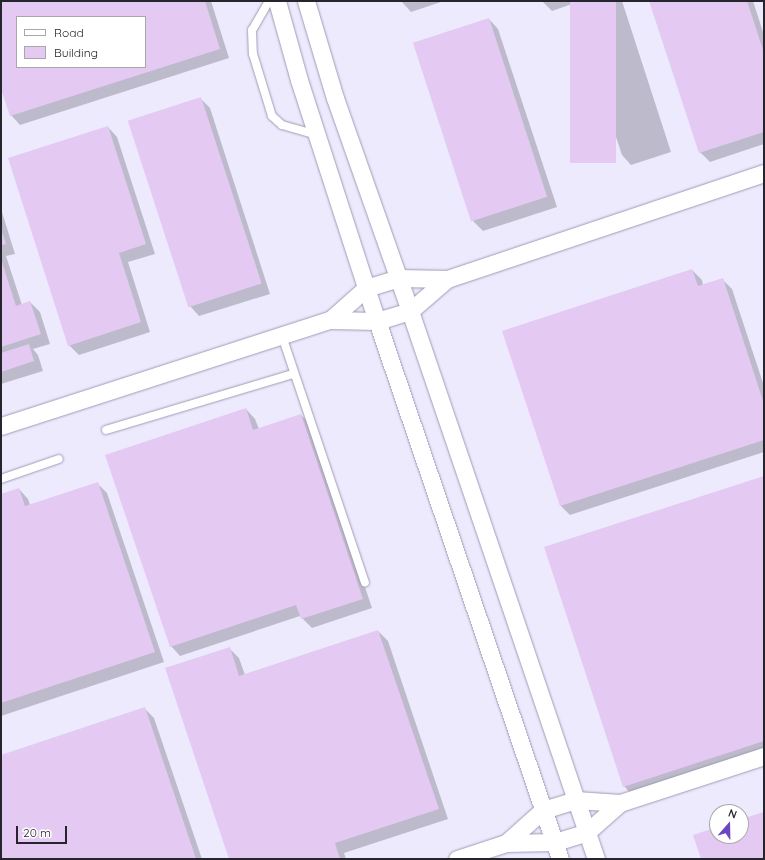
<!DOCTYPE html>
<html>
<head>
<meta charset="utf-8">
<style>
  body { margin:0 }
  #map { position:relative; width:765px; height:860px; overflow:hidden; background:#f4f3fd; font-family:Quicksand,sans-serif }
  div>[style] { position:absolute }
  .built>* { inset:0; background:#edeafe }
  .shadow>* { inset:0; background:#0003 }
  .building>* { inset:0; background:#e4c9f3; transform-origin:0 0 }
  .roads { filter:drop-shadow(0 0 1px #9f9bb4) drop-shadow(0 0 1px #9f9bb4) }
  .lane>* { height:8px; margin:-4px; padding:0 4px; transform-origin:4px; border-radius:4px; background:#fff }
  .street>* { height:17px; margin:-8.5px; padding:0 8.5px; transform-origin:8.5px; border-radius:8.5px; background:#fff }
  span { translate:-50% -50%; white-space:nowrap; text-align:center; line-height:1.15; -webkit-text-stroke:3px #fff; paint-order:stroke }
  .frame { position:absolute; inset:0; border:2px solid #26252e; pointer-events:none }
  .legend { position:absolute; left:16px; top:16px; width:130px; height:52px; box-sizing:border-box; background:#fff; border:1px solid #a8a8ab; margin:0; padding:5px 7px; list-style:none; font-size:12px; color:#26252e }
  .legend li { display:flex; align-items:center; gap:8px; height:20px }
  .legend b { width:20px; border:1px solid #a8a8ab }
  .north { position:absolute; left:709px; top:804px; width:40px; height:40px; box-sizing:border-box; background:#fff; border:1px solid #a8a8ab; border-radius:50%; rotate:20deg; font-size:11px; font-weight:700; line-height:16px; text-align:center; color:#26252e }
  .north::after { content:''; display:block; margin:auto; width:14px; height:18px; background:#6c47bf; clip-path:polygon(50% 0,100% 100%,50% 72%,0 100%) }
  .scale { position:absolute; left:16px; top:826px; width:51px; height:18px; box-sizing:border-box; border:2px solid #26252e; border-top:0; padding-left:5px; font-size:12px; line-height:14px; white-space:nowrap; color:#26252e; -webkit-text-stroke:3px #fff; paint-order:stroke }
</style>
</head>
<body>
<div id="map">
  <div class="built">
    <i style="clip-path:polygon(evenodd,1px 1px,764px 1px,764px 859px,1px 859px,1px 1px,17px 17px,145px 17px,145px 67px,17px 67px,17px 17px,1px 1px,717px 812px,741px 812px,741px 836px,717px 836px,717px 812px)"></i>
  </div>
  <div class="shadow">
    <i style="clip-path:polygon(evenodd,1px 1px,211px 1px,229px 58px,20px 125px,11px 115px,1px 86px,1px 1px,17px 17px,145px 17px,145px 67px,17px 67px,17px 17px)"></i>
    <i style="clip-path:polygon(401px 1px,444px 1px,411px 12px)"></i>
    <i style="clip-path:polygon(542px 1px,622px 1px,671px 152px,631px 165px,622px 155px,572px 4px,552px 11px)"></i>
    <i style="clip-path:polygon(650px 1px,753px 1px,764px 35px,764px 144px,710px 162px,700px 152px)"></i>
    <i style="clip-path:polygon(489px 19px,498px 29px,557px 207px,483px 231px,473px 221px)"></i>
    <i style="clip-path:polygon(200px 98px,210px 108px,270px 294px,199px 316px,190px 306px)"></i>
    <i style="clip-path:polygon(108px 127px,117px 137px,155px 254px,128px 262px,150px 332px,79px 355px,69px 345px)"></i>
    <i style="clip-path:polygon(1px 209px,15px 254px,6px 256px,22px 305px,30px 302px,40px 312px,50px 344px,33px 349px,38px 355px,43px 371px,1px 384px)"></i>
    <i style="clip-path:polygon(692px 270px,702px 280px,703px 285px,722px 279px,732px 289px,764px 386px,764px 452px,570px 515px,560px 505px)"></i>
    <i style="clip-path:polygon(246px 409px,255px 419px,259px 429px,301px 415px,311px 425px,372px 608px,312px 628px,300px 616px,180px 656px,171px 646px)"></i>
    <i style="clip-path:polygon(764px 477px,764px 754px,633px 796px,624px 786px)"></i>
    <i style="clip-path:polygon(97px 483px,107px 493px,164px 662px,1px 716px,1px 495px,19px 489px,28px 499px,30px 505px)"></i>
    <i style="clip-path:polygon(378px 631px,388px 641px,448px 819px,344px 853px,346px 859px,230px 859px,229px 648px,239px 658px,245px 675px)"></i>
    <i style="clip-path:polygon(144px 708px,154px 718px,202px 859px,1px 859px,1px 756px)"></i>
  </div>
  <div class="building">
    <i style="clip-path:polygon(evenodd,1px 1px,205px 1px,220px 49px,10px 116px,1px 89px,1px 1px,17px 17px,145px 17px,145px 67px,17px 67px,17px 17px)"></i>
    <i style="left:570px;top:1px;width:46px;height:162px"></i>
    <i style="clip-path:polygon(649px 1px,747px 1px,764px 53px,764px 132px,699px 153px)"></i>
    <i style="left:489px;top:18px;width:188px;height:80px;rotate:72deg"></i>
    <i style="left:201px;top:97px;width:196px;height:77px;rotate:72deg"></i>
    <i style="clip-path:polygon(108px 126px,146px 244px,119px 253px,141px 322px,68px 346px,8px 158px)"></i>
    <i style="clip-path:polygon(1px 229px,6px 244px,1px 245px)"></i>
    <i style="clip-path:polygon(1px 259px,16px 306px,30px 301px,41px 334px,1px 347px)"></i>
    <i style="clip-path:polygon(692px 269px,698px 286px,723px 278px,764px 404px,764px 440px,560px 506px,502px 331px)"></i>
    <i style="clip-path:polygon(29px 344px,34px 361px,1px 372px,1px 353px)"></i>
    <i style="clip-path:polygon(246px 408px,253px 430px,301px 414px,363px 599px,301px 619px,296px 605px,170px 647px,105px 455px)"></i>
    <i style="clip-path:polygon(764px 476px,764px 741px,623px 787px,544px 547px)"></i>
    <i style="clip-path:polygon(98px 482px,155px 652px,1px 703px,1px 494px,19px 488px,25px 506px)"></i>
    <i style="clip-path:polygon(378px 630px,439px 809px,335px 843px,340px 859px,229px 859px,165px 668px,230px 647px,239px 676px)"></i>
    <i style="clip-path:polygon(145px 707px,196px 859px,1px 859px,1px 755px)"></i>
    <i style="clip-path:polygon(764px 812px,764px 859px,701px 859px,693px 835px,717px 827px,717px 836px,741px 836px,741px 819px)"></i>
  </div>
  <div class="roads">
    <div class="lane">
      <i style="left:269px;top:1px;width:34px;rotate:120deg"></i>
      <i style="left:252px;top:30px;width:24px;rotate:88deg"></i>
      <i style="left:253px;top:54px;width:65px;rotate:73deg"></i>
      <i style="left:272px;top:116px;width:13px;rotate:42deg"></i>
      <i style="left:282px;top:125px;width:36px;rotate:16deg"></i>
      <i style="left:282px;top:336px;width:260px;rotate:71.4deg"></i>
      <i style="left:106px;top:430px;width:195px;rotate:-16.7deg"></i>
      <i style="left:1px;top:479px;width:61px;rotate:-19deg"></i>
    </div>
    <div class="street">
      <i style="left:277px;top:1px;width:82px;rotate:74.4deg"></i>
      <i style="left:299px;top:80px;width:253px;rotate:72.1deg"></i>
      <i style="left:377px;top:321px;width:568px;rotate:71.21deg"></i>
      <i style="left:306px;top:1px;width:101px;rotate:73.4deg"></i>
      <i style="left:335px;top:98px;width:226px;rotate:70.6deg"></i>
      <i style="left:410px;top:311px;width:579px;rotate:71.25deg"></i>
      <i style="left:330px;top:320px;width:48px;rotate:-41.6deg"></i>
      <i style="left:366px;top:288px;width:34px;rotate:-17deg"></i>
      <i style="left:399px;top:278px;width:48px;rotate:1.2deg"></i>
      <i style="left:447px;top:279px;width:334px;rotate:-18.5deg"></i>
      <i style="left:1px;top:426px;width:346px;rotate:-17.9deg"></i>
      <i style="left:330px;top:320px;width:47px;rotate:1.2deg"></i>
      <i style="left:377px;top:321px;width:34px;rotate:-17deg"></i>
      <i style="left:410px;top:311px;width:49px;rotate:-40.9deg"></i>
      <i style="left:506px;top:843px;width:50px;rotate:-41.7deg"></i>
      <i style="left:543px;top:810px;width:34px;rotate:-17deg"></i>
      <i style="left:576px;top:800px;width:44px;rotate:3.9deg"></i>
      <i style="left:620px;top:803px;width:151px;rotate:-18.1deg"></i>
      <i style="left:457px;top:859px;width:52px;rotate:-18.1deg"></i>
      <i style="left:506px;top:843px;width:49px;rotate:-1.2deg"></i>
      <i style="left:555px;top:842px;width:34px;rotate:-17deg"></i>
      <i style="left:587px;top:832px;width:44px;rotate:-41.3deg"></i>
    </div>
  </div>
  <div class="frame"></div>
  <ul class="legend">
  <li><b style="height:5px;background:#fff"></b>Road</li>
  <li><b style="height:11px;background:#e4c9f3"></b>Building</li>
  </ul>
  <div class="north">N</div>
  <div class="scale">20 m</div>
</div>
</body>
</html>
